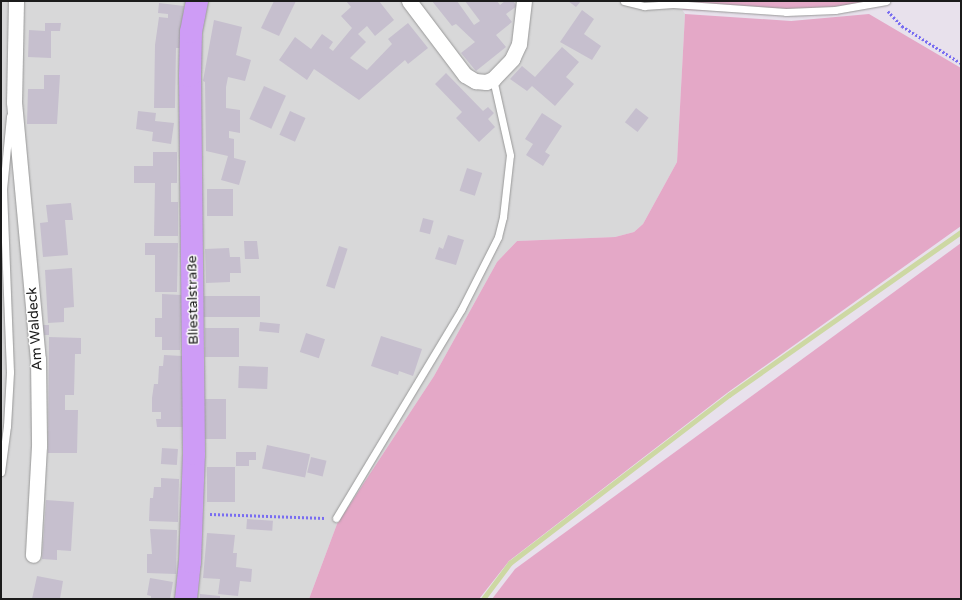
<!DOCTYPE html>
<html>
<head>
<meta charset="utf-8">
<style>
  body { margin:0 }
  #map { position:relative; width:962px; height:600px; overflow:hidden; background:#e8e1ec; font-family:"Varela Round",sans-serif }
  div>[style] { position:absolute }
  .residential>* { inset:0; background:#d8d8d9 }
  .grass>* { inset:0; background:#e4a8c7 }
  .stream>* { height:4.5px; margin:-2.25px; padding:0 2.25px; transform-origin:2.25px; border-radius:2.25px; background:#cdd8a3 }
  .building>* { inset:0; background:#c6bfce; transform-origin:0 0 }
  .path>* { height:2.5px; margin-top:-1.25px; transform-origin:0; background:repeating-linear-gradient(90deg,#796df1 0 2px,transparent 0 4px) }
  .roads { filter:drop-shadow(0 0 1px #989898) drop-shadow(0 0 1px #989898) }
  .lane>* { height:7px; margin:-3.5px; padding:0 3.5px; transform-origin:3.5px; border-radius:3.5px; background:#fff }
  .street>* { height:15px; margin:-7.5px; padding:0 7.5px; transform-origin:7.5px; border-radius:7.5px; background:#fff }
  .primary>* { height:22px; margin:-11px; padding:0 11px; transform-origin:11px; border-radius:11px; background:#ce9cf6 }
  span { translate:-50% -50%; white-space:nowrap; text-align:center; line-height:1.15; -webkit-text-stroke:3px #fff; paint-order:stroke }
  .street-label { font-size:14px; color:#1b1b1b }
  .frame { position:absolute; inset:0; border:2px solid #1b1b1b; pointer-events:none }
</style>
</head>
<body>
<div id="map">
  <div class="residential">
    <i style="clip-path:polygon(1px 1px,676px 1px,685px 14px,677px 162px,643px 224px,634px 232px,615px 237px,517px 241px,497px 262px,434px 376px,337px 524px,309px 599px,1px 599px)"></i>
  </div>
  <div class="grass">
    <i style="clip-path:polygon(676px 1px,886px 1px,786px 12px,683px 10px)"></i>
    <i style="clip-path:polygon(685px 14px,791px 21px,869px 14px,961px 68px,961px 226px,727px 393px,509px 561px,479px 599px,309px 599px,337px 524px,434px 376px,497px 262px,517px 241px,615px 237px,634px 232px,643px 224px,677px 162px)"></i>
    <i style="clip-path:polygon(961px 243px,961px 599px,492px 599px,515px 569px)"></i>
  </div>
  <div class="stream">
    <i style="left:483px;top:599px;width:45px;rotate:-53.1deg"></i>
    <i style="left:510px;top:563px;width:276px;rotate:-37.5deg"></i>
    <i style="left:729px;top:395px;width:284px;rotate:-35.1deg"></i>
  </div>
  <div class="building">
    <i style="clip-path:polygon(274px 1px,296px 1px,279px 36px,261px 28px)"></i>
    <i style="clip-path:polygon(346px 1px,379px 1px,394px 20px,375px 36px,367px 26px,358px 34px,366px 42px,350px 58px,367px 70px,392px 44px,388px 39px,408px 23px,428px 48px,408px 64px,405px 60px,359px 100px,314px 69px,307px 80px,279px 60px,295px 37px,311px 49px,322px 34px,333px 42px,329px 48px,333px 51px,352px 28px,341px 16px,351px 7px)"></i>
    <i style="clip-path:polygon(432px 1px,457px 1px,474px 25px,480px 21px,465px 1px,497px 1px,500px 5px,505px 1px,513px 1px,517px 6px,506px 14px,512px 22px,496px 35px,506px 47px,476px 71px,461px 53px,475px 42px,456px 24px,452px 26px)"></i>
    <i style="clip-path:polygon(568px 1px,581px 1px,576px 7px)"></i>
    <i style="clip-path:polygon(159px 3px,184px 6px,180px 48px,176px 48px,175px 108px,154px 108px,155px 45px,159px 17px,168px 18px,168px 14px,158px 13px)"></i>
    <i style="clip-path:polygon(582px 10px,594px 19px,584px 34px,601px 46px,592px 60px,560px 42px)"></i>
    <i style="clip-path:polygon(214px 20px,242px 27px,236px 55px,251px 60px,245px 81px,228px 77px,226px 87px,226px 108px,240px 110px,240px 133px,229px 131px,229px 138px,234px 139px,234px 158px,246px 161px,239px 185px,221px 180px,228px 156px,206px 151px,205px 82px,203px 81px)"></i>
    <i style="clip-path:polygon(45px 23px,61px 23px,60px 31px,51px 31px,51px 58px,28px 57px,29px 30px,45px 31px)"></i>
    <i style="clip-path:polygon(562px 47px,579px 62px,566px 77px,574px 84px,555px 106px,532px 86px,527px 91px,510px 79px,522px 66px,535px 77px)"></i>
    <i style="clip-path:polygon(446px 73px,483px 111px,488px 107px,494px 113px,488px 119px,495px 127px,479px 142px,456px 118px,462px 112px,435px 84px)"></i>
    <i style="clip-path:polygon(44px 75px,60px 75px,57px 124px,27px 124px,28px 89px,44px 89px)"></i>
    <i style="left:264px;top:86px;width:24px;height:36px;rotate:24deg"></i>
    <i style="left:636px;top:108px;width:16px;height:18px;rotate:38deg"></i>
    <i style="clip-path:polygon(138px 111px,156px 113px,155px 121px,174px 123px,171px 144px,152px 141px,153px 132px,136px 129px)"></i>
    <i style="left:290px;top:111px;width:17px;height:26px;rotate:24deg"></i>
    <i style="clip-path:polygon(542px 113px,562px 126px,545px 152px,550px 155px,543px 166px,526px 155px,533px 144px,525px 139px)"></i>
    <i style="clip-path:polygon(153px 152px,177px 152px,177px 183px,171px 183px,171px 202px,178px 202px,178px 236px,154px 236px,155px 183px,134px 183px,134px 166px,153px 166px)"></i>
    <i style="left:467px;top:168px;width:16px;height:24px;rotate:18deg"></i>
    <i style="left:207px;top:189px;width:26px;height:27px"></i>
    <i style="clip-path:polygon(71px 203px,73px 220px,65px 220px,68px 255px,43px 257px,40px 223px,48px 222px,46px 205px)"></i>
    <i style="left:423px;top:218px;width:11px;height:14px;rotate:15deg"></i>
    <i style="clip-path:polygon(448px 235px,464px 240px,456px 265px,435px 259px,439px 247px,443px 249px)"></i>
    <i style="clip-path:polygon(244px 241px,257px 241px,259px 259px,245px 259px)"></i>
    <i style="clip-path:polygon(145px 243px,178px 243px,177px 292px,155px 292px,155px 255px,145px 255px)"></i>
    <i style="left:339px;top:246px;width:9px;height:42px;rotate:18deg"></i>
    <i style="clip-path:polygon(229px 248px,230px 257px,240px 257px,241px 273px,230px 273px,230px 282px,206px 283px,205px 249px)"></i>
    <i style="clip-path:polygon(72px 268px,74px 307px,64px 308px,64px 322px,48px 323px,45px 270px)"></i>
    <i style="clip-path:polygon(162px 294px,181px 295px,180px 350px,162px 350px,162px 337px,155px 337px,155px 318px,162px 318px)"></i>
    <i style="left:204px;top:296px;width:56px;height:21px"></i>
    <i style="left:260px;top:322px;width:20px;height:9px;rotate:6deg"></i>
    <i style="clip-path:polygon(43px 325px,49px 325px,49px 335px,44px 335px)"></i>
    <i style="left:205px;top:328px;width:34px;height:29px"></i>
    <i style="left:306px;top:333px;width:20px;height:20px;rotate:18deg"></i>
    <i style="clip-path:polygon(381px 336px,422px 349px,413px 376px,399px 371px,398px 375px,371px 366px)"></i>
    <i style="clip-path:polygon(49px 337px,81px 338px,81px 354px,75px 354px,74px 395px,65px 395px,65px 410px,78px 410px,77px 453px,48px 453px)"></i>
    <i style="clip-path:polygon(164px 355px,182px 356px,183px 427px,157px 427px,156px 419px,161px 419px,161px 412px,152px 412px,152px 398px,154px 384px,158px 384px,159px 366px,163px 366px)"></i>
    <i style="left:239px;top:366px;width:29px;height:22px;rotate:2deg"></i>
    <i style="left:205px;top:399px;width:21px;height:40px"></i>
    <i style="left:267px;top:445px;width:44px;height:24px;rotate:12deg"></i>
    <i style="left:162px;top:448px;width:16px;height:16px;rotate:4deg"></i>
    <i style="clip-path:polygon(236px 452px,256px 452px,256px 460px,249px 460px,249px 466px,236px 466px)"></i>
    <i style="left:311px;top:457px;width:16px;height:16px;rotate:14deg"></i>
    <i style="left:207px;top:467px;width:28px;height:35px"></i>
    <i style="clip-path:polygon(161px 478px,179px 479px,178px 522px,149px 521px,150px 498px,153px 498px,154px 487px,161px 487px)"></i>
    <i style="clip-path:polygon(46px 500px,74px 502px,71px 551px,57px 550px,57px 560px,42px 559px)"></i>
    <i style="left:247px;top:519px;width:26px;height:10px;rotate:4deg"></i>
    <i style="clip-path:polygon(150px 529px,177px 530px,176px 574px,147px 573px,147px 554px,152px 554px)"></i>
    <i style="clip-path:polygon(207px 533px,235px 535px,233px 553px,237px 553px,236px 567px,252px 569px,251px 582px,240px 581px,238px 596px,218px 594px,220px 579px,203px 578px)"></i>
    <i style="clip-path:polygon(37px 576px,63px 581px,60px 599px,32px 599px)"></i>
    <i style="clip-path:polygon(150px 578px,173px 582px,170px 599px,151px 599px,151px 596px,147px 595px)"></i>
    <i style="clip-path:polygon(200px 594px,220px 596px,220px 599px,200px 599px)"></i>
  </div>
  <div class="path">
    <i style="left:888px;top:11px;width:21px;rotate:47deg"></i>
    <i style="left:902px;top:26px;width:70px;rotate:32.1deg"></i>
    <i style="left:210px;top:514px;width:115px;rotate:2deg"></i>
  </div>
  <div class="roads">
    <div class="lane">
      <i style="left:624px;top:1px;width:21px;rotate:14deg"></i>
      <i style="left:644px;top:6px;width:29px;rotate:-4deg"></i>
      <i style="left:673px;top:4px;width:113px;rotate:4deg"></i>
      <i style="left:786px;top:12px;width:49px;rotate:-2.3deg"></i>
      <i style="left:835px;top:10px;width:52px;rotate:-10deg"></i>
      <i style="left:1px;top:472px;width:46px;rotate:-82.6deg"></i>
      <i style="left:7px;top:426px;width:54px;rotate:-86.8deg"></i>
      <i style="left:10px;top:372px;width:183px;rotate:-92.2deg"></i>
      <i style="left:3px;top:189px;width:73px;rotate:-84.5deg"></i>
      <i style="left:336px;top:518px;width:243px;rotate:-59deg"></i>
      <i style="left:461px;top:310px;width:82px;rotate:-63.1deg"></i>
      <i style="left:498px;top:237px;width:21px;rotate:-76deg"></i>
      <i style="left:503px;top:217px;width:62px;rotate:-83.6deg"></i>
      <i style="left:510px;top:155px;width:78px;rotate:-102.6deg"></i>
    </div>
    <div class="street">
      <i style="left:16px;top:1px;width:101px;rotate:91.1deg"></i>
      <i style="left:14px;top:102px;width:258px;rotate:84.7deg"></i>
      <i style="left:38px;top:359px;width:87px;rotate:89.3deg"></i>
      <i style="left:39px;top:446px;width:109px;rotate:93.2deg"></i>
      <i style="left:409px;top:1px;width:93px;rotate:52.9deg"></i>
      <i style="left:465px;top:75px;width:12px;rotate:31deg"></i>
      <i style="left:475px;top:81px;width:11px;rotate:5deg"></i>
      <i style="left:486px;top:82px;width:8px;rotate:-23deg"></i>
      <i style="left:493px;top:79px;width:28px;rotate:-46deg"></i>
      <i style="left:512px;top:59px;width:17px;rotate:-65deg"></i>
      <i style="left:519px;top:44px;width:43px;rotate:-83.4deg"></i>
    </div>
    <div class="primary">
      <i style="left:186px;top:599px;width:37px;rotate:-84deg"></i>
      <i style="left:190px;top:562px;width:108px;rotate:-87.9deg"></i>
      <i style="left:194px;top:454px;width:378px;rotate:-90.6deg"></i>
      <i style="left:190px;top:76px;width:44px;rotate:-88.7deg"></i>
      <i style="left:191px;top:32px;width:32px;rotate:-79deg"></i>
    </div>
  </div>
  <div class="street-label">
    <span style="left:193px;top:300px;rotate:-91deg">Bliestalstraße</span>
    <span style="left:35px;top:329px;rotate:-94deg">Am Waldeck</span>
  </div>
  <div class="frame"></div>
</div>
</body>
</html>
